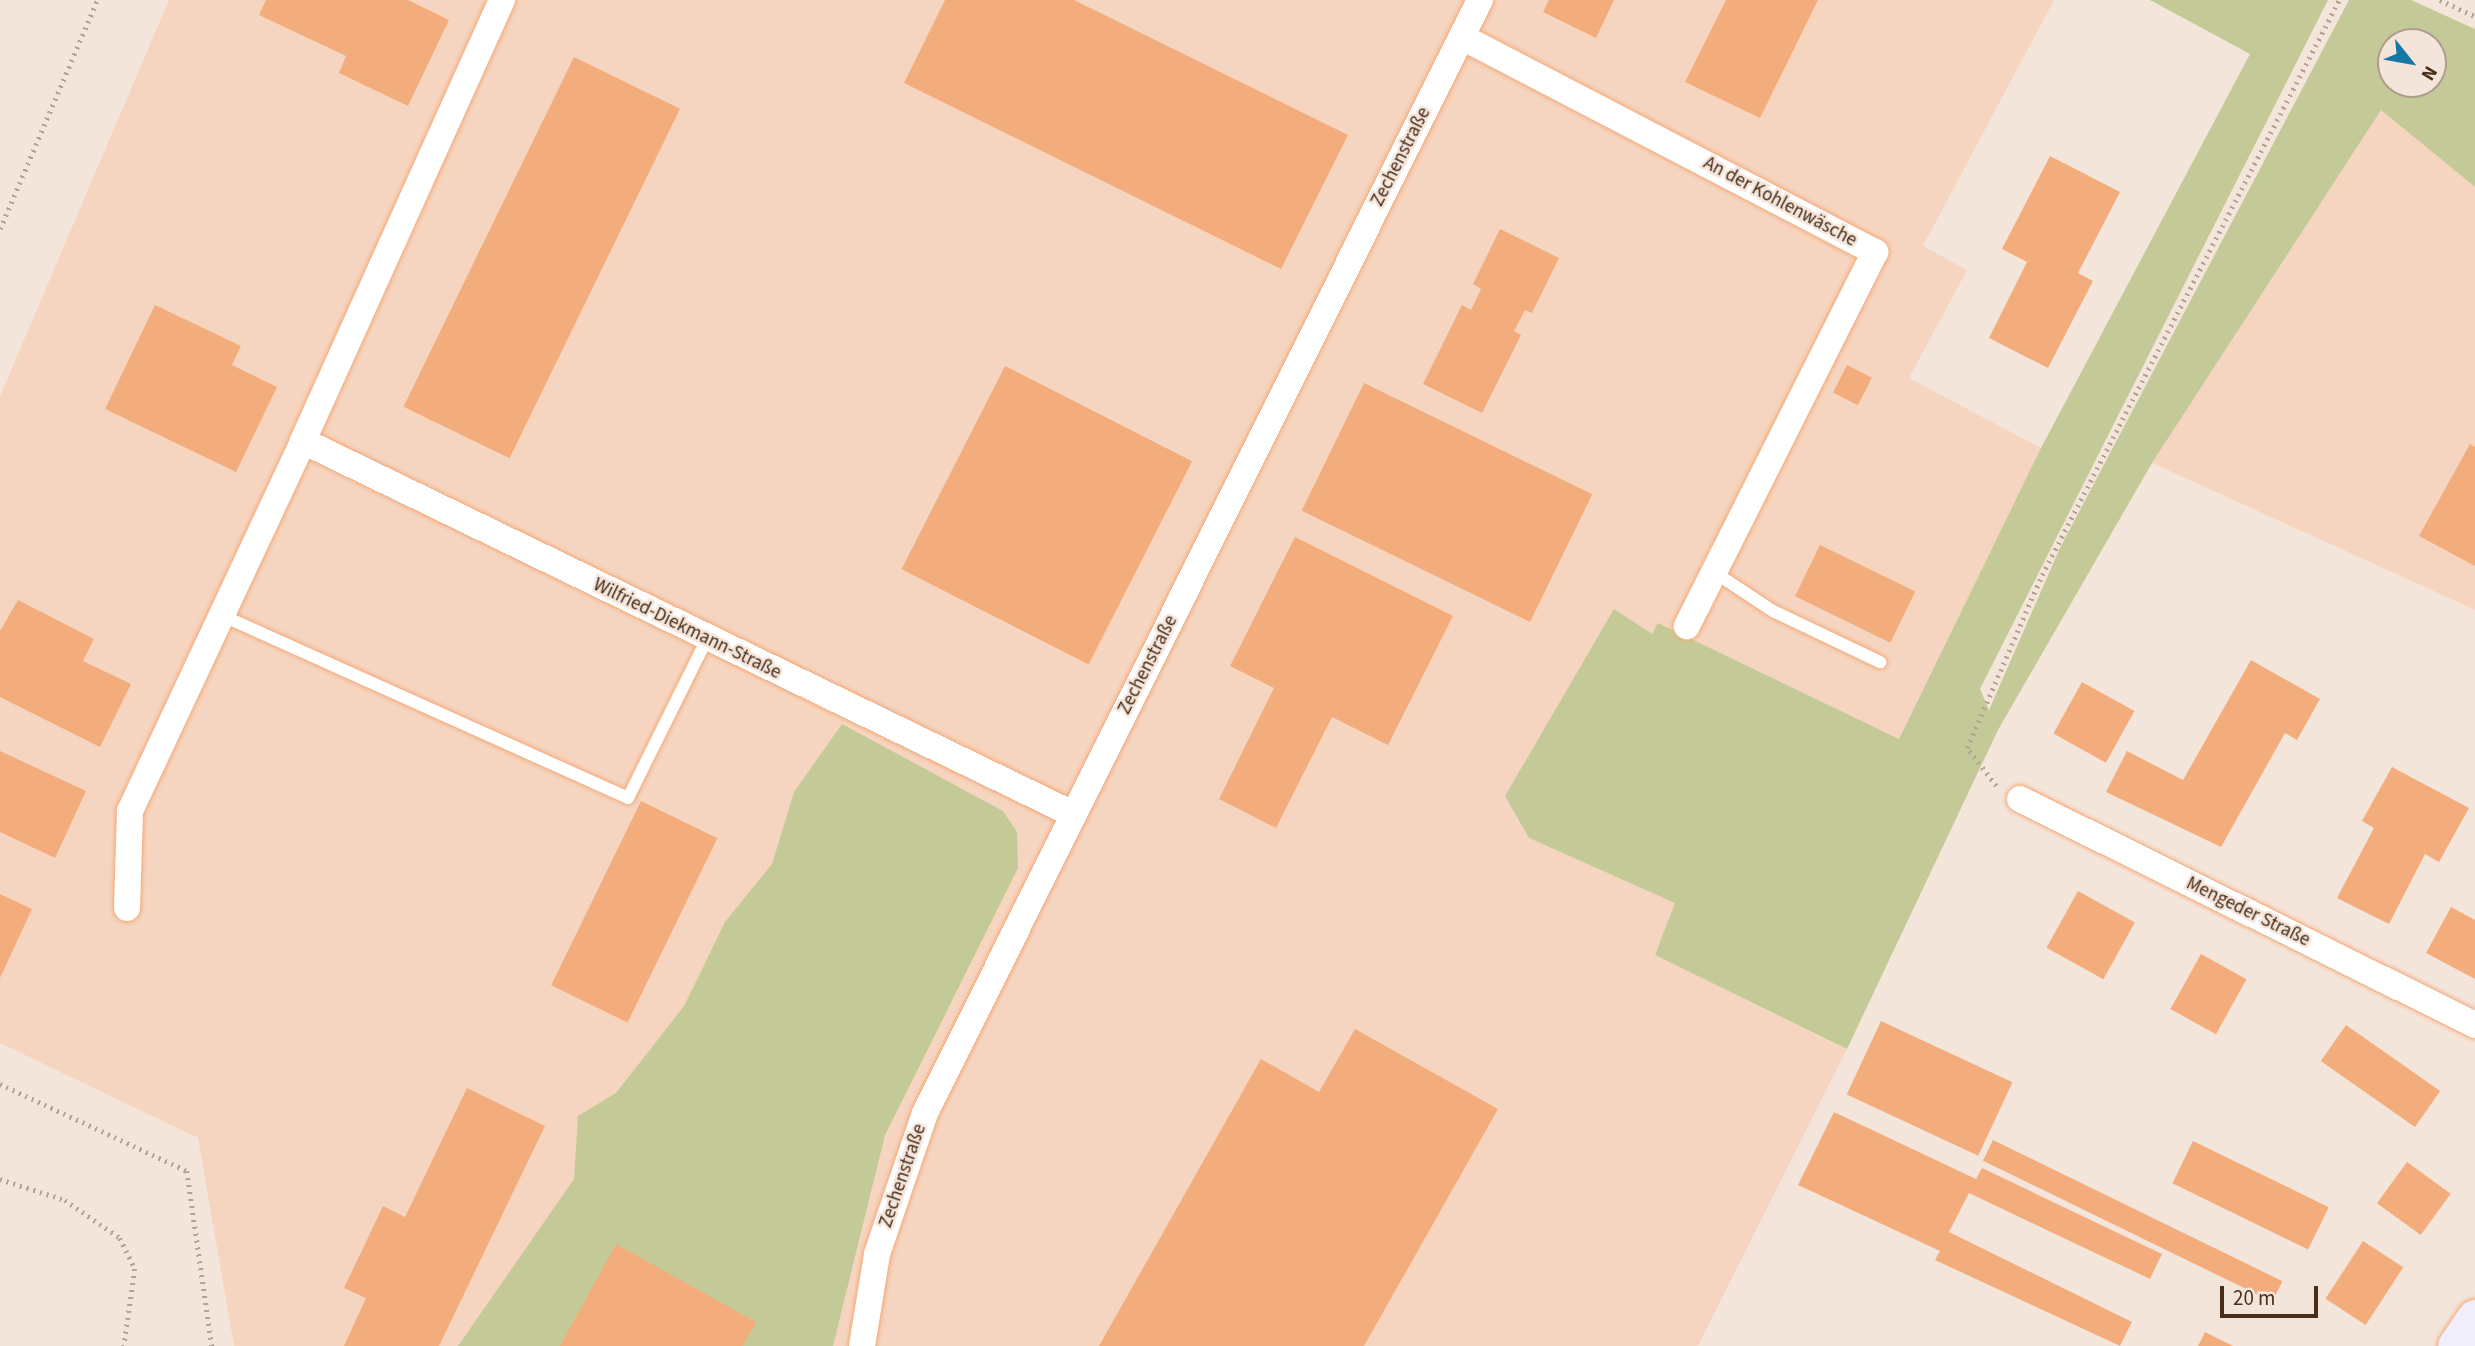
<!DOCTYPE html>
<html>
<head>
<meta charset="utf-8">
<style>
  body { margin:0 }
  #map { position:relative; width:2475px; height:1346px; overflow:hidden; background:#f4e5db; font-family:"Source Sans 3",sans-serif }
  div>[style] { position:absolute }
  .built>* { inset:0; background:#f6d5c0 }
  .green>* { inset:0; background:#c3ca98 }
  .building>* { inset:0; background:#f3ad7c; transform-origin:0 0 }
  .path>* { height:4.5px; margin-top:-2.25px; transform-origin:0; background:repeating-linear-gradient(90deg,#b6a295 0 2px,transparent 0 7px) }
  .roads { filter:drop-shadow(0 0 2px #f1aa7a) drop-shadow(0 0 2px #f1aa7a) }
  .lane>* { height:12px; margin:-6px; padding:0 6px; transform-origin:6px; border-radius:6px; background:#fff }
  .street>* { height:26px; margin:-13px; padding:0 13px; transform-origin:13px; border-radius:13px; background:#fff }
  .secondary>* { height:37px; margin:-18.5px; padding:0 18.5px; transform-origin:18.5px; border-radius:18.5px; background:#f1eefb }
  span { translate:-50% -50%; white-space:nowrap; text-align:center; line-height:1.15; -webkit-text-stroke:5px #f4e5db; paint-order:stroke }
  .street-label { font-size:19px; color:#4a2e1a }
  .north { position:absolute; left:2377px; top:28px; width:70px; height:70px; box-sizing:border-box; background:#f4e5db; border:2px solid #b09c8e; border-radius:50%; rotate:121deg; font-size:19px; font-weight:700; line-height:28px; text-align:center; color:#4a2e1a }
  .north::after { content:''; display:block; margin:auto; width:24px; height:32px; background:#1778a5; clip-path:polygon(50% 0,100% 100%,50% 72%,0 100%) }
  .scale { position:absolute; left:2220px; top:1286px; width:98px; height:32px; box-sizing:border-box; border:4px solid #4a2e1a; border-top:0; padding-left:9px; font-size:21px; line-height:24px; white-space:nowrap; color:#4a2e1a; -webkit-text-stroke:5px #f4e5db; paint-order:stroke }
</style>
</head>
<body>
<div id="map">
  <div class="built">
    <i style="clip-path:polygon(169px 0,2054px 0,1923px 246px,1967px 270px,1909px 378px,2041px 448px,1899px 739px,1658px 624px,1529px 838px,1676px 903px,1655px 955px,1847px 1049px,1698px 1346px,234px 1346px,198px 1138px,0 1043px,0 396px)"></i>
    <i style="clip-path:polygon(2381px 109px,2475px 187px,2475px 610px,2152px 463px)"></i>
  </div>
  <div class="green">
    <i style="clip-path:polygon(evenodd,2150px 0,2328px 0,1980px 689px,1989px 710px,2060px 548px,2349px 0,2411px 0,2475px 29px,2475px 187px,2381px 110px,2152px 463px,1998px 730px,1847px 1049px,1655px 955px,1675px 903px,1529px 838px,1505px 796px,1614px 609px,1652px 634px,1658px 623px,1899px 739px,2041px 448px,2250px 54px,2150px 0,2391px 42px,2433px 42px,2433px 84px,2391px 84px,2391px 42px)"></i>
    <i style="clip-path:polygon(842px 724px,1003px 811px,1017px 832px,1018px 868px,885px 1135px,833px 1346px,458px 1346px,574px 1179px,578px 1116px,616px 1093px,684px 1006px,725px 922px,772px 864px,794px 792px)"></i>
  </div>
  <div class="building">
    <i style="clip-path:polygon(266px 0,408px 0,449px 20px,408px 106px,339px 73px,346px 56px,259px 15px)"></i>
    <i style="clip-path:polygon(945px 0,1074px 0,1348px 135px,1281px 269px,904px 83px)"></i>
    <i style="clip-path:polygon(1549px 0,1614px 0,1596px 38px,1543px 12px)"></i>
    <i style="clip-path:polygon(1726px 0,1818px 0,1760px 118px,1685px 82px)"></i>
    <i style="left:574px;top:57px;width:118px;height:389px;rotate:26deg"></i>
    <i style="clip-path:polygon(2050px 156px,2120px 192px,2078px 273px,2093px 281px,2048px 368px,1989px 338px,2027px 262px,2002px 249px)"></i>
    <i style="clip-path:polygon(1500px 229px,1559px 258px,1532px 313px,1525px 310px,1514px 331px,1521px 335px,1482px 413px,1423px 384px,1462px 305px,1471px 310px,1481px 289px,1473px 284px)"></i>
    <i style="clip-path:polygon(155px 305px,241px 346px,232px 365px,277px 387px,236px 472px,105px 409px)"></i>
    <i style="left:1847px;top:365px;width:28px;height:31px;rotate:27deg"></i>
    <i style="left:1005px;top:366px;width:210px;height:228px;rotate:27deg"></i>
    <i style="left:1364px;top:383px;width:254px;height:142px;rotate:26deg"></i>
    <i style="clip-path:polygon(2470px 444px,2475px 447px,2475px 566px,2419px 536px)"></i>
    <i style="clip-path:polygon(1295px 537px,1453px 616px,1388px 745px,1332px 717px,1276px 828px,1219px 799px,1274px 688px,1230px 666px)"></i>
    <i style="left:1820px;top:545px;width:106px;height:57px;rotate:26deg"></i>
    <i style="clip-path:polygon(18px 600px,94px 639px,83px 661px,131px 684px,100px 747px,0 697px,0 631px)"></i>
    <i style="clip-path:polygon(2251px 660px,2320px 699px,2297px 740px,2285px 733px,2221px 847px,2106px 792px,2127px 751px,2183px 780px)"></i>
    <i style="left:2082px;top:682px;width:60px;height:59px;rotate:29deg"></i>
    <i style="clip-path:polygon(0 751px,86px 791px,55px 858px,0 832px)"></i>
    <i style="clip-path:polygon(2392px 767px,2469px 808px,2439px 862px,2425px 854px,2389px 924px,2337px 898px,2374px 828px,2362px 821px)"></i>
    <i style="left:641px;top:801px;width:85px;height:205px;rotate:26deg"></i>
    <i style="left:2078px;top:891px;width:65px;height:65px;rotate:29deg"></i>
    <i style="clip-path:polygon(0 894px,32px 909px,0 978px)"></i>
    <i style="clip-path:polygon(2451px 907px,2475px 920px,2475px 979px,2426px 953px)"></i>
    <i style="left:2201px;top:954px;width:52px;height:63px;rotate:29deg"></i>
    <i style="left:1881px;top:1021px;width:145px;height:81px;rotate:25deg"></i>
    <i style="left:2346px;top:1025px;width:115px;height:44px;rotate:35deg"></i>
    <i style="clip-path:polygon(1355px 1029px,1498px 1109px,1364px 1346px,1099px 1346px,1261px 1059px,1319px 1092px)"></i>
    <i style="clip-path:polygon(467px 1088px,545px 1126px,439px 1346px,344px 1346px,366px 1298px,344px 1288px,383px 1206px,405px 1217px)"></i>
    <i style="clip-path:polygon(1834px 1112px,1976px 1179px,1982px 1168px,2162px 1254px,2150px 1279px,1969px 1193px,1949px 1232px,2132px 1322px,2120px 1346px,1935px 1260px,1940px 1251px,1798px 1185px)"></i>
    <i style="left:1993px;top:1140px;width:322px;height:23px;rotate:26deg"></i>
    <i style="left:2193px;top:1141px;width:151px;height:47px;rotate:26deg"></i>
    <i style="left:2407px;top:1162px;width:54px;height:51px;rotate:36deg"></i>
    <i style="left:2363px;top:1241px;width:48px;height:69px;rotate:33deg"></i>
    <i style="clip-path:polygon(616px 1244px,756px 1322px,743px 1346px,560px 1346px)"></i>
    <i style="clip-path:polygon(2205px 1332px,2233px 1346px,2198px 1346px)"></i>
  </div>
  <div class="path">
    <i style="left:2440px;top:0;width:38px;rotate:25deg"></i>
    <i style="left:0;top:229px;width:249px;rotate:-67deg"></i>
    <i style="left:1996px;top:786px;width:48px;rotate:-127.3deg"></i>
    <i style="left:1967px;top:748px;width:189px;rotate:-66.6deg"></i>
    <i style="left:2042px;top:575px;width:647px;rotate:-62.68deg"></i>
    <i style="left:0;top:1084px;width:206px;rotate:24.9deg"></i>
    <i style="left:187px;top:1171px;width:177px;rotate:81.9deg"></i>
    <i style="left:0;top:1179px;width:68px;rotate:17.9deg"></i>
    <i style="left:65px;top:1200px;width:67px;rotate:34.6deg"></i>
    <i style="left:120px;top:1238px;width:34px;rotate:64deg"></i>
    <i style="left:135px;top:1269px;width:78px;rotate:98.1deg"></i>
  </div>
  <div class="roads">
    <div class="lane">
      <i style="left:1714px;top:572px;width:71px;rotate:33.5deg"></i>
      <i style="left:1773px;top:611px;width:119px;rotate:25.5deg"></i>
      <i style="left:221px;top:615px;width:446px;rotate:24.2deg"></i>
      <i style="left:628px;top:798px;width:178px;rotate:-63.6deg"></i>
    </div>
    <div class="street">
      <i style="left:502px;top:0;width:484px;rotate:114.3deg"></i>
      <i style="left:303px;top:441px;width:856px;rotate:25.85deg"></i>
      <i style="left:1462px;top:37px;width:466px;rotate:27.5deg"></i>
      <i style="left:1875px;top:252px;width:419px;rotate:116.7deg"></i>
      <i style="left:2020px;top:799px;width:508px;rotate:26.41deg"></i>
      <i style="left:127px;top:908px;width:97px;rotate:-88.2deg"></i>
      <i style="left:130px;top:811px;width:408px;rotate:-64.9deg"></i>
      <i style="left:862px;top:1346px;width:93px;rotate:-80.7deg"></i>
      <i style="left:877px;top:1254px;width:149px;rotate:-71.2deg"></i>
      <i style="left:925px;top:1113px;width:1244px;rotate:-63.5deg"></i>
    </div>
    <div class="secondary">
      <i style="left:2456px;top:1346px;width:34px;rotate:-56deg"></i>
    </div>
  </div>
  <div class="street-label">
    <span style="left:1401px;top:157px;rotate:-63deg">Zechenstraße</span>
    <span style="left:1780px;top:202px;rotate:28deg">An der Kohlenwäsche</span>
    <span style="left:687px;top:629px;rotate:26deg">Wilfried-Diekmann-Straße</span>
    <span style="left:1148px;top:665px;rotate:-63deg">Zechenstraße</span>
    <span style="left:2248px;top:912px;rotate:26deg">Mengeder Straße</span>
    <span style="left:903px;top:1176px;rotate:-71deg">Zechenstraße</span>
  </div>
  <div class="north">N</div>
  <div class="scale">20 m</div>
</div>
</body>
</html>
